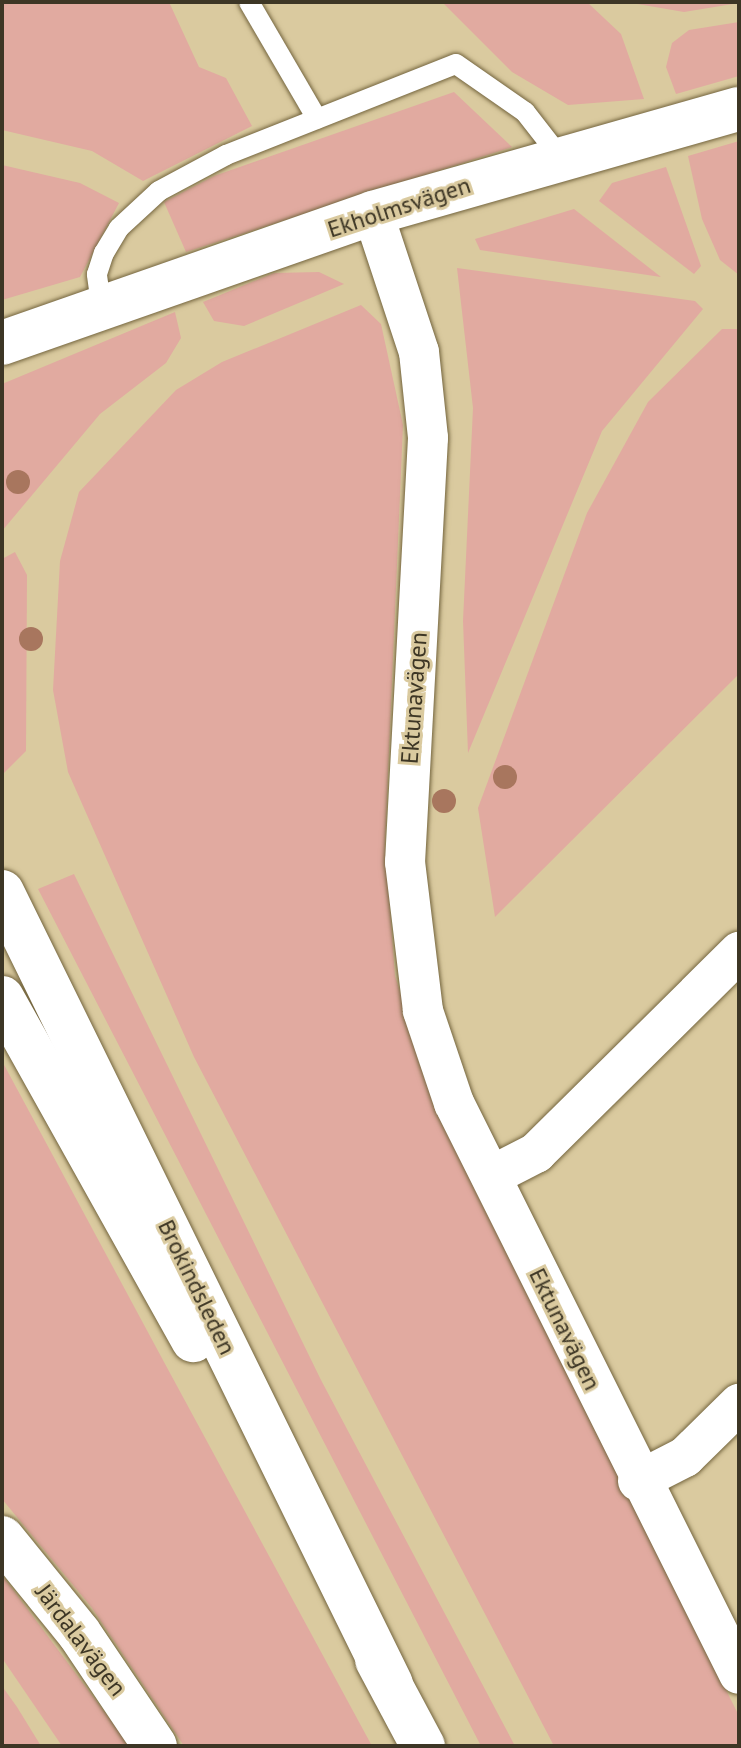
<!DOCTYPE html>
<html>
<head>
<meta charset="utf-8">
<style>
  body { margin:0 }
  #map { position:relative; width:741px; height:1748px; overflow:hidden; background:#daca9f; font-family:"PT Sans",sans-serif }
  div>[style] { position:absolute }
  .green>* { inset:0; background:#e1aaa0 }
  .roads { filter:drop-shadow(0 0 2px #74653e) drop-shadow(0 0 2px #74653e) }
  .service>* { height:20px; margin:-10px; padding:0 10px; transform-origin:10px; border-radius:10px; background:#fff }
  .minor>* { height:40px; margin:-20px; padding:0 20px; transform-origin:20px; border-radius:20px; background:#fff }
  .tertiary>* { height:44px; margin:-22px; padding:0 22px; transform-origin:22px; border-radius:22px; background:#fff }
  .secondary>* { height:44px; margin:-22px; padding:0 22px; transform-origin:22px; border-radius:22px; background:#fff }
  .trees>* { width:24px; height:24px; margin:-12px; border-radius:50%; background:#a8765e }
  span { translate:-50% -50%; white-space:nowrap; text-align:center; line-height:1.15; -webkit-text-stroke:6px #daca9f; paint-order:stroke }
  .street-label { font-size:24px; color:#3d3625 }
  .frame { position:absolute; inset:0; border:4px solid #3d3625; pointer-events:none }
</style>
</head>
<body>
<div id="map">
  <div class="green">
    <i style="clip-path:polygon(2px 2px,169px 2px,199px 67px,226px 78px,252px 126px,143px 181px,92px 151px,2px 130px)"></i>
    <i style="clip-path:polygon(442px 2px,587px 2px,621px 34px,644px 99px,568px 105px,512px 72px)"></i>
    <i style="clip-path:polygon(626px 2px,739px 2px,739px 3px,684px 12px)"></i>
    <i style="clip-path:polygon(739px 22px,739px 76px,676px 94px,666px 67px,672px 43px,689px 30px)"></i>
    <i style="clip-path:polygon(454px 92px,512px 147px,186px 252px,164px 202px,214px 176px)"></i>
    <i style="clip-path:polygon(739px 141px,739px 275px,720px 260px,702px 219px,688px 156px)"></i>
    <i style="clip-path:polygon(2px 165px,80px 183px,119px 203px,80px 277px,2px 300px)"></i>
    <i style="clip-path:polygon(666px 167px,701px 266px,694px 274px,599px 201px,612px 183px)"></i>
    <i style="clip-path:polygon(574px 209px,661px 277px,480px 250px,475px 239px)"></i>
    <i style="clip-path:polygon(457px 268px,695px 301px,703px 309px,602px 431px,468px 753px,463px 621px,473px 408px)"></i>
    <i style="clip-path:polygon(319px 272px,344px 284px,244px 326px,214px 321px,203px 302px,274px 273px)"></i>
    <i style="clip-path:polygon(361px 305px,381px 324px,403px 425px,385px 844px,395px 976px,438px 1111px,739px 1716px,739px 1746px,554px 1746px,194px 1057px,68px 772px,53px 690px,60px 561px,79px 492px,176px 390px,222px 362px)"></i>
    <i style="clip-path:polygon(175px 312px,181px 338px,166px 363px,100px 414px,2px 531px,2px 384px)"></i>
    <i style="clip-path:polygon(722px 329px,739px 329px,739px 674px,495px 917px,478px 808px,587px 513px,648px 402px)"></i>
    <i style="clip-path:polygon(15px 552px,27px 575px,26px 751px,2px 775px,2px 559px)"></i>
    <i style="clip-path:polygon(74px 874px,321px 1380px,515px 1746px,481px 1746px,38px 889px)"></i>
    <i style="clip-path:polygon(2px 1061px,164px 1362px,372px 1746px,184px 1746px,92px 1608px,2px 1499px)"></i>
    <i style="clip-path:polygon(2px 1575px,121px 1734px,128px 1746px,62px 1746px,2px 1658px)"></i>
    <i style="clip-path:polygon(2px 1686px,17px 1707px,41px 1746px,2px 1746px)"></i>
  </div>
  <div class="roads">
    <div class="service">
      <i style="left:249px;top:2px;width:135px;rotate:59.8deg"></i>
      <i style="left:102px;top:311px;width:37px;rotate:-98deg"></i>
      <i style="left:97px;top:274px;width:22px;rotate:-72deg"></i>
      <i style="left:104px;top:253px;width:29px;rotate:-59deg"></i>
      <i style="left:119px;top:228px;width:54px;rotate:-42.8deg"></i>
      <i style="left:159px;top:191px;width:76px;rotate:-28.2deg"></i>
      <i style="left:226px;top:155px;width:247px;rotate:-21.6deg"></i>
      <i style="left:456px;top:64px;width:84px;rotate:34.8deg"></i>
      <i style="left:525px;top:112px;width:57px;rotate:52.1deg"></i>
    </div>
    <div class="minor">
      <i style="left:373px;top:213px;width:146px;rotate:71.7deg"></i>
      <i style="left:419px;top:352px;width:86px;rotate:84deg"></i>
      <i style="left:428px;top:438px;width:425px;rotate:93.1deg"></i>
      <i style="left:405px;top:862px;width:150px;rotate:83.1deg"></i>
      <i style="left:423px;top:1011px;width:97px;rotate:71.4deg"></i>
      <i style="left:454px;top:1103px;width:638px;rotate:63.48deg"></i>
      <i style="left:491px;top:1176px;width:51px;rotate:-27.1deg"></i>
      <i style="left:536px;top:1153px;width:286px;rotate:-44.7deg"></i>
      <i style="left:638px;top:1481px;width:53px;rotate:-27.1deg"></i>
      <i style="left:685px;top:1457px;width:76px;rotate:-44.5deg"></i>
    </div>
    <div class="tertiary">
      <i style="left:2px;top:343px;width:393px;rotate:-19.3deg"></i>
      <i style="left:373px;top:213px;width:380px;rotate:-15.9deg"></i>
      <i style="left:2px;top:1538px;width:122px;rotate:51deg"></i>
      <i style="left:79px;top:1633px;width:136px;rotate:56.1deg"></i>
    </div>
    <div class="secondary">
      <i style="left:2px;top:892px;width:882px;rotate:63.84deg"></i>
      <i style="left:2px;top:998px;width:392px;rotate:60.8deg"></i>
      <i style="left:377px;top:1660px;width:98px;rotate:61.9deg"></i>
    </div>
  </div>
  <div class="trees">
    <i style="left:18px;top:482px"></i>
    <i style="left:31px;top:639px"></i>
    <i style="left:505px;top:777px"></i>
    <i style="left:444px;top:801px"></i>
  </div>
  <div class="street-label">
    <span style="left:399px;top:207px;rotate:-18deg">Ekholmsvägen</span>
    <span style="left:414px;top:698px;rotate:-86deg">Ektunavägen</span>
    <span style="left:197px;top:1287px;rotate:64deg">Brokindsleden</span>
    <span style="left:565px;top:1329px;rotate:64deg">Ektunavägen</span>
    <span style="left:81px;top:1640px;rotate:53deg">Järdalavägen</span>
  </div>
  <div class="frame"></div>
</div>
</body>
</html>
